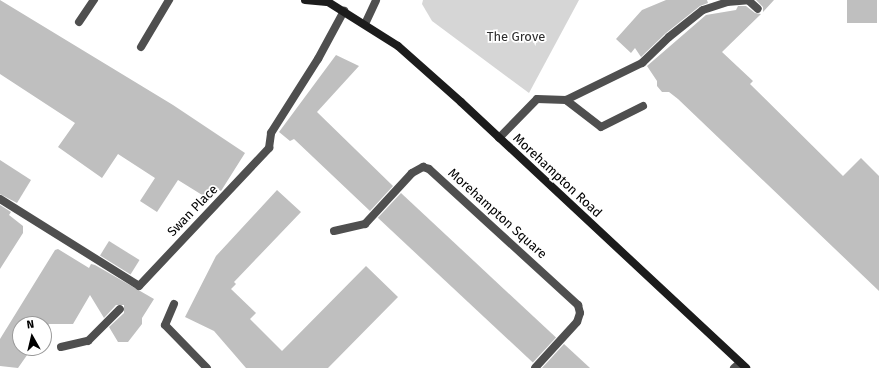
<!DOCTYPE html>
<html>
<head>
<meta charset="utf-8">
<style>
  body { margin:0 }
  #map { position:relative; width:879px; height:368px; overflow:hidden; background:#fff; font-family:"Fira Sans",sans-serif }
  div>[style] { position:absolute }
  .green>* { inset:0; background:#d6d6d6 }
  .building>* { inset:0; background:#bfbfbf; transform-origin:0 0 }
  .service>* { height:8px; margin:-4px; padding:0 4px; transform-origin:4px; border-radius:4px; background:#4f4f4f }
  .minor>* { height:8px; margin:-4px; padding:0 4px; transform-origin:4px; border-radius:4px; background:#4f4f4f }
  .secondary>* { height:8px; margin:-4px; padding:0 4px; transform-origin:4px; border-radius:4px; background:#1c1c1c }
  span { translate:-50% -50%; white-space:nowrap; text-align:center; line-height:1.15; -webkit-text-stroke:3.5px #fff; paint-order:stroke }
  .park-label { font-size:13px; color:#2d2d2d }
  .street-label { font-size:13px; color:#000 }
  .north { position:absolute; left:12px; top:316px; width:40px; height:40px; box-sizing:border-box; background:#fff; border:1px solid #999; border-radius:50%; rotate:352deg; font-size:11px; font-weight:700; line-height:16px; text-align:center; color:#000 }
  .north::after { content:''; display:block; margin:auto; width:14px; height:18px; background:#000; clip-path:polygon(50% 0,100% 100%,50% 72%,0 100%) }
</style>
</head>
<body>
<div id="map">
  <div class="green">
    <i style="clip-path:polygon(423px 0,579px 0,529px 93px,432px 21px,422px 4px)"></i>
  </div>
  <div class="building">
    <i style="clip-path:polygon(0 0,173px 105px,245px 153px,221px 191px,214px 187px,207px 198px,178px 180px,157px 212px,140px 201px,155px 178px,118px 154px,102px 178px,58px 147px,75px 123px,0 74px)"></i>
    <i style="clip-path:polygon(666px 0,707px 0,708px 3px,700px 6px,666px 33px,641px 57px,635px 48px,631px 53px,616px 39px,642px 10px)"></i>
    <i style="clip-path:polygon(756px 0,774px 0,763px 12px,763px 7px)"></i>
    <i style="left:847px;top:0;width:30px;height:23px"></i>
    <i style="clip-path:polygon(738px 6px,746px 6px,755px 13px,761px 14px,722px 52px,753px 81px,750px 84px,843px 176px,861px 158px,879px 176px,879px 291px,678px 99px,669px 92px,662px 92px,657px 86px,657px 81px,647px 66px,706px 15px,736px 10px)"></i>
    <i style="clip-path:polygon(336px 55px,359px 66px,317px 112px,393px 186px,370px 211px,294px 139px,290px 141px,279px 132px)"></i>
    <i style="clip-path:polygon(0 160px,31px 180px,17px 203px,0 194px)"></i>
    <i style="clip-path:polygon(277px 190px,301px 212px,234px 282px,236px 284px,231px 289px,256px 313px,250px 319px,282px 351px,366px 266px,398px 297px,328px 368px,246px 368px,214px 331px,185px 317px,216px 256px)"></i>
    <i style="left:401px;top:193px;width:212px;height:34px;rotate:43deg"></i>
    <i style="clip-path:polygon(0 205px,11px 212px,9px 215px,23px 226px,23px 233px,0 269px)"></i>
    <i style="left:109px;top:241px;width:36px;height:17px;rotate:32deg"></i>
    <i style="clip-path:polygon(58px 249px,89px 268px,91px 264px,95px 265px,154px 299px,142px 318px,142px 324px,128px 342px,118px 342px,109px 327px,124px 313px,124px 305px,116px 305px,104px 318px,90px 295px,73px 324px,49px 324px,44px 331px,44px 324px,20px 324px,20px 348px,32px 348px,18px 368px,0 366px,0 339px,55px 250px)"></i>
    <i style="clip-path:polygon(564px 344px,590px 368px,542px 368px)"></i>
  </div>
  <div class="service">
    <i style="left:79px;top:22px;width:27px;rotate:-56deg"></i>
    <i style="left:141px;top:47px;width:55px;rotate:-59.2deg"></i>
    <i style="left:566px;top:100px;width:44px;rotate:37.6deg"></i>
    <i style="left:601px;top:127px;width:47px;rotate:-26.6deg"></i>
    <i style="left:499px;top:138px;width:54px;rotate:-45.7deg"></i>
    <i style="left:537px;top:99px;width:29px;rotate:2deg"></i>
    <i style="left:566px;top:100px;width:85px;rotate:-26deg"></i>
    <i style="left:642px;top:63px;width:37px;rotate:-44deg"></i>
    <i style="left:669px;top:37px;width:43px;rotate:-38.5deg"></i>
    <i style="left:703px;top:10px;width:25px;rotate:-18deg"></i>
    <i style="left:727px;top:2px;width:21px;rotate:-5deg"></i>
    <i style="left:748px;top:0;width:13px;rotate:42deg"></i>
    <i style="left:174px;top:304px;width:23px;rotate:113deg"></i>
    <i style="left:165px;top:325px;width:60px;rotate:45.7deg"></i>
    <i style="left:61px;top:347px;width:28px;rotate:-13deg"></i>
    <i style="left:88px;top:341px;width:45px;rotate:-45deg"></i>
  </div>
  <div class="minor">
    <i style="left:365px;top:24px;width:26px;rotate:-65deg"></i>
    <i style="left:0;top:199px;width:164px;rotate:32deg"></i>
    <i style="left:139px;top:286px;width:190px;rotate:-46.7deg"></i>
    <i style="left:269px;top:148px;width:15px;rotate:-82deg"></i>
    <i style="left:271px;top:133px;width:88px;rotate:-57.6deg"></i>
    <i style="left:318px;top:59px;width:55px;rotate:-61.6deg"></i>
    <i style="left:334px;top:231px;width:32px;rotate:-13deg"></i>
    <i style="left:365px;top:224px;width:69px;rotate:-47.3deg"></i>
    <i style="left:412px;top:173px;width:13px;rotate:-29deg"></i>
    <i style="left:423px;top:167px;width:6px;rotate:18deg"></i>
    <i style="left:429px;top:169px;width:202px;rotate:42.4deg"></i>
    <i style="left:578px;top:305px;width:8px;rotate:76deg"></i>
    <i style="left:580px;top:313px;width:9px;rotate:108deg"></i>
    <i style="left:577px;top:322px;width:62px;rotate:132.4deg"></i>
    <i style="left:734px;top:368px;width:8px;rotate:-40deg"></i>
  </div>
  <div class="secondary">
    <i style="left:305px;top:0;width:22px;rotate:5deg"></i>
    <i style="left:325px;top:0;width:86px;rotate:32.2deg"></i>
    <i style="left:398px;top:46px;width:84px;rotate:41.6deg"></i>
    <i style="left:461px;top:102px;width:390px;rotate:43deg"></i>
  </div>
  <div class="park-label">
    <span style="left:516px;top:37px">The Grove</span>
  </div>
  <div class="street-label">
    <span style="left:557px;top:176px;rotate:43deg">Morehampton Road</span>
    <span style="left:193px;top:211px;rotate:-46deg">Swan Place</span>
    <span style="left:497px;top:214px;rotate:42deg">Morehampton Square</span>
  </div>
  <div class="north">N</div>
</div>
</body>
</html>
